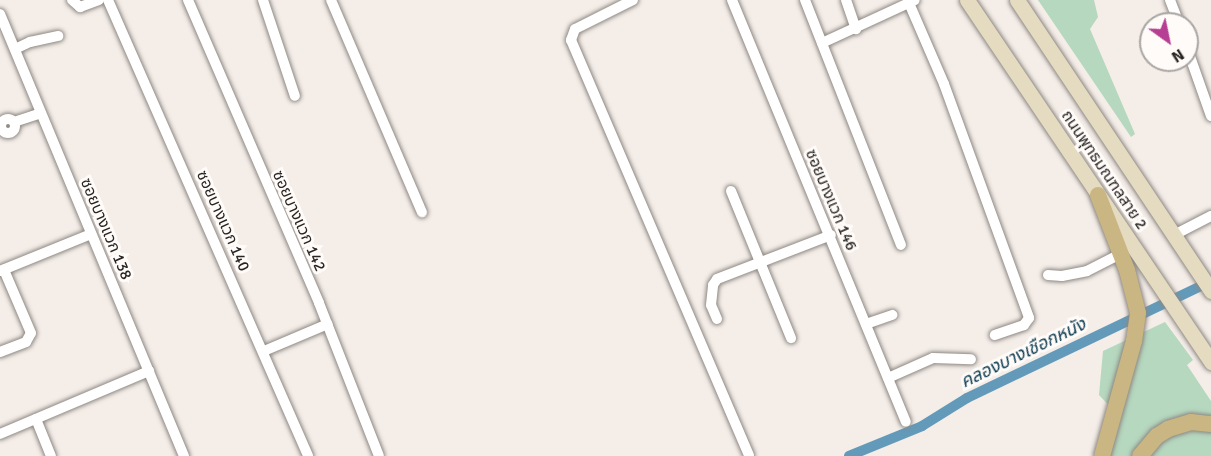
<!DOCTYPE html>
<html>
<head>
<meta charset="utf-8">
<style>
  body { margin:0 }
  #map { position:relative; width:1211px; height:456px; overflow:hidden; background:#f4ede8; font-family:Signika,"Noto Sans Thai",sans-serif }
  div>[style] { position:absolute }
  .green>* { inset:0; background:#b5d8bf }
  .canal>* { height:10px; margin:-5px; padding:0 5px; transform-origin:5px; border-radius:5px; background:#639ab9 }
  .roads { filter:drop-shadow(0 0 2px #8e8883) drop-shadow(0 0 2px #8e8883) }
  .street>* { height:10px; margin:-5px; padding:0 5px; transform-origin:5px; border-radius:5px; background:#fff }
  .street>.ring { margin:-5px; padding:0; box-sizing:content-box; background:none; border:10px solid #fff; border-radius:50% }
  .secondary>* { height:15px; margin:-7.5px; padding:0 7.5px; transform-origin:7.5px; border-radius:7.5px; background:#e4dbc1 }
  .primary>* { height:16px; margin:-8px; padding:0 8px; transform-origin:8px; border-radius:8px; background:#cab683 }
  span { translate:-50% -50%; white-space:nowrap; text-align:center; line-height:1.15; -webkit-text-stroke:6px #fffbf8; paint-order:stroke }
  .street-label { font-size:16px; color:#282624 }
  .water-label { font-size:18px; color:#0d3c53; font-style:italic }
  .north { position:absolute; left:1139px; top:12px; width:60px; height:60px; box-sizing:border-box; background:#fffbf8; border:2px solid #a9a6a3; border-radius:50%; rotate:147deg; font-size:16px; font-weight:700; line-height:24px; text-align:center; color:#282624 }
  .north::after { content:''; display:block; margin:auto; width:21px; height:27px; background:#b63e93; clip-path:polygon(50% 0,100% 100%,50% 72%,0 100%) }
</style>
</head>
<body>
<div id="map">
  <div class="green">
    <i style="clip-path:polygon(1038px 0,1094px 0,1098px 17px,1090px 29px,1135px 134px,1131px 137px)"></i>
    <i style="clip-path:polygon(1165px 322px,1193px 360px,1187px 365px,1211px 401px,1211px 456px,1107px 456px,1115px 412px,1099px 395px,1103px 351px)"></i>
  </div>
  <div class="canal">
    <i style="left:849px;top:456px;width:79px;rotate:-22.3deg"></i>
    <i style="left:922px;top:426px;width:53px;rotate:-31.9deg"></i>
    <i style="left:967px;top:398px;width:271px;rotate:-25.6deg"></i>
  </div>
  <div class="roads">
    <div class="street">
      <i style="left:72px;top:0;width:11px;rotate:41deg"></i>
      <i style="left:80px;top:7px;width:20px;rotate:-20deg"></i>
      <i style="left:108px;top:0;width:498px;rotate:66.3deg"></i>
      <i style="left:188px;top:0;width:330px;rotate:66.6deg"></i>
      <i style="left:319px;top:303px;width:164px;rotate:68.6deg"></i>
      <i style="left:263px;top:0;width:101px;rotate:71.6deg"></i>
      <i style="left:331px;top:0;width:231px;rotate:66.8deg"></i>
      <i style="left:633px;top:0;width:65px;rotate:153.4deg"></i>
      <i style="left:575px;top:29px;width:12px;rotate:110deg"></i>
      <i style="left:571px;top:40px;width:452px;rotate:66.8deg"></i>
      <i style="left:732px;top:0;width:456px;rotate:67.6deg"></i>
      <i style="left:805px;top:0;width:263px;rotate:68.6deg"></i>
      <i style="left:846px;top:0;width:31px;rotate:71deg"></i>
      <i style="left:1170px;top:0;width:26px;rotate:69deg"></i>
      <i style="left:909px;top:3px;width:88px;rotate:66.6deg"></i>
      <i style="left:944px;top:84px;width:249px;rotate:70deg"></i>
      <i style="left:1029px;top:318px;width:9px;rotate:126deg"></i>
      <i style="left:1024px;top:325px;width:31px;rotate:161deg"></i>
      <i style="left:0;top:14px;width:479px;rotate:67.4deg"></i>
      <i style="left:822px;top:43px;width:102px;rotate:-24.8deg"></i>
      <i style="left:1187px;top:48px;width:72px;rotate:70.6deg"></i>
      <i style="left:15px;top:49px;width:17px;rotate:-25deg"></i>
      <i style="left:30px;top:42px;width:29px;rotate:-12deg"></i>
      <i class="ring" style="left:1px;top:119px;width:4px;height:4px"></i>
      <i style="left:14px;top:122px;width:28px;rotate:-18deg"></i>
      <i style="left:731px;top:191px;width:159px;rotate:67.8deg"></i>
      <i style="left:1174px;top:235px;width:42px;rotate:-27.2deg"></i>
      <i style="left:0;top:271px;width:98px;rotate:-22.1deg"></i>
      <i style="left:1048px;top:275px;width:14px;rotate:4deg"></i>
      <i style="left:1062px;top:276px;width:25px;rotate:-11deg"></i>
      <i style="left:1087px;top:271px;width:38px;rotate:-27deg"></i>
      <i style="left:717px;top:319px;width:15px;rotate:-113deg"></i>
      <i style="left:711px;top:305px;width:20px;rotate:-84deg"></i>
      <i style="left:713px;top:285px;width:7px;rotate:-56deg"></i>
      <i style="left:717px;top:279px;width:122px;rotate:-21.1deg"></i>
      <i style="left:866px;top:324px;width:28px;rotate:-19deg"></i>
      <i style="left:264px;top:351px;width:69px;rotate:-22.9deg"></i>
      <i style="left:0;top:352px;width:28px;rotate:-21deg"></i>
      <i style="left:26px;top:342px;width:10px;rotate:-61deg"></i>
      <i style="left:31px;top:333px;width:69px;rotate:-113.2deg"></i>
      <i style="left:888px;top:378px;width:49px;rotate:-24deg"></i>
      <i style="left:933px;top:358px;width:38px;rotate:2deg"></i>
      <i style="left:36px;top:419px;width:40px;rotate:68deg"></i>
      <i style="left:0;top:434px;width:162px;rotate:-22.9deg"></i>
    </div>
    <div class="secondary">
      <i style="left:967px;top:0;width:437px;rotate:56deg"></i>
      <i style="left:1017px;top:0;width:350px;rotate:56.3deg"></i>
    </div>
    <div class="primary">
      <i style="left:1098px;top:195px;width:80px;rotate:68.9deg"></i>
      <i style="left:1127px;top:270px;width:44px;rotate:75.7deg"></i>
      <i style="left:1138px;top:313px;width:28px;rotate:98deg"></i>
      <i style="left:1134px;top:341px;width:119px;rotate:105.5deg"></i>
      <i style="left:1140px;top:456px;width:26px;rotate:-50deg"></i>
      <i style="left:1157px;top:436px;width:13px;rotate:-32deg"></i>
      <i style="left:1168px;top:429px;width:24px;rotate:-17deg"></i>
      <i style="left:1191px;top:422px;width:20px;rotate:6deg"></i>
    </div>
  </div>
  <div class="street-label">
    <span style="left:1104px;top:170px;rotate:56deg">ถนนพุทธมณฑลสาย 2</span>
    <span style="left:831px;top:200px;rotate:67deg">ซอยบางแวก 146</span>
    <span style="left:223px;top:221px;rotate:66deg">ซอยบางแวก 140</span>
    <span style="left:299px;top:221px;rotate:66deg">ซอยบางแวก 142</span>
    <span style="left:106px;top:229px;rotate:67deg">ซอยบางแวก 138</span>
  </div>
  <div class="water-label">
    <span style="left:1023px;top:353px;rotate:-26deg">คลองบางเชือกหนัง</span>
  </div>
  <div class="north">N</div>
</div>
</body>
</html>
